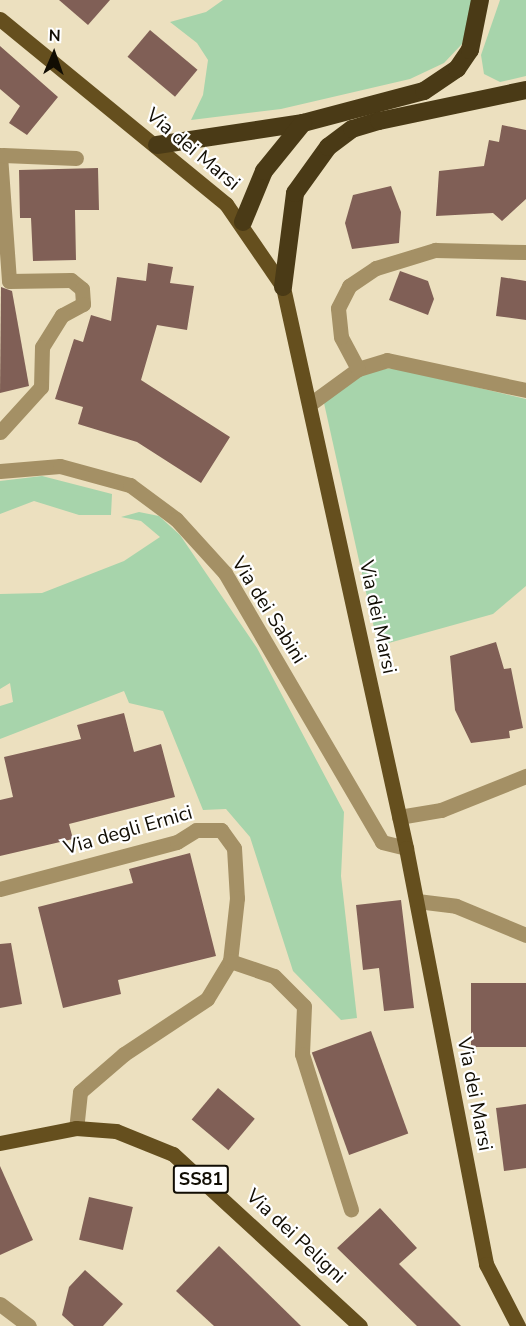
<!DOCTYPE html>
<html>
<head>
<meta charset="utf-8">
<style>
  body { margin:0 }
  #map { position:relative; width:526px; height:1326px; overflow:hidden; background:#ece0bf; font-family:"Nunito Sans",sans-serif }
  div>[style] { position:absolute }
  .green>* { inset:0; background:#a7d4ab }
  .building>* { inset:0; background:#805f56; transform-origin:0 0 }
  .minor>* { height:15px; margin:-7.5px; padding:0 7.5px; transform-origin:7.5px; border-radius:7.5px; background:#a49065 }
  .major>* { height:15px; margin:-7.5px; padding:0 7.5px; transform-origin:7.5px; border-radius:7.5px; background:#654f1e }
  .highway>* { height:18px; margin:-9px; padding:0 9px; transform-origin:9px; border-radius:9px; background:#4a3a16 }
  span { translate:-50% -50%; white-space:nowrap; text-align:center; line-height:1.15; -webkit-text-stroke:4.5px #fff; paint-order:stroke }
  .shield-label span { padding:2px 4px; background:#fff; border:2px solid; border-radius:4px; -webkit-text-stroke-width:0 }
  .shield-label { font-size:18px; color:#110d03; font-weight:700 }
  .street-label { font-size:20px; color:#110d03 }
  .north { position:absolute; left:24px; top:24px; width:60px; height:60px; -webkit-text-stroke:4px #fff; paint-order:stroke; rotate:2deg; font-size:16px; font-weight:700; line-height:24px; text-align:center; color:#110d03 }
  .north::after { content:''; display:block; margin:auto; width:21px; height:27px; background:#110d03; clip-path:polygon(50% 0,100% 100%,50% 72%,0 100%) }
</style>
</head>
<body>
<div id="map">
  <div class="green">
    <i style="clip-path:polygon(223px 0,475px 0,462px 44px,444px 63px,410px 79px,281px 109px,191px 120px,203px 95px,208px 60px,197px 43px,170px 22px,206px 12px)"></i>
    <i style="clip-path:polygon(500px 0,526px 0,526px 76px,500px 82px,484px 74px,481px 55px)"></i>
    <i style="clip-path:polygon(396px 368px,526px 399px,526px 586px,493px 614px,378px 646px,324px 403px,363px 371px)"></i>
    <i style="clip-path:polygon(42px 476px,112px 494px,111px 515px,79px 515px,34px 501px,0 514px,0 481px)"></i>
    <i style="clip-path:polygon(139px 512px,159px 516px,180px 535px,257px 648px,344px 812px,341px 876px,357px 1018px,341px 1020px,293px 971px,250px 837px,226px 809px,203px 810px,163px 711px,129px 703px,124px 691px,0 739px,0 706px,13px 702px,10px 683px,0 689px,0 594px,42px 593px,124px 561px,160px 537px,141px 521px,121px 517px)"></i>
  </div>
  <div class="building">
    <i style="clip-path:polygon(59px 0,110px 0,88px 25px)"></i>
    <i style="left:150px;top:30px;width:62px;height:35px;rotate:40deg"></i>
    <i style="clip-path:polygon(0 46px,58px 97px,27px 135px,9px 123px,20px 106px,0 89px)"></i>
    <i style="clip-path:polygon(502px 125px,526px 130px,526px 199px,502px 221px,493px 213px,436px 216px,439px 171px,484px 166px,489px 140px,499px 142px)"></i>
    <i style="clip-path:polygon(98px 168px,99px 210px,75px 210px,76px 260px,33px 261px,31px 218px,20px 218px,19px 170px)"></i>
    <i style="clip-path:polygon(391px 186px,401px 212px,399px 243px,352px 249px,345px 223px,353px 195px)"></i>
    <i style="clip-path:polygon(148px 263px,173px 267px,170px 283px,194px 286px,187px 330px,157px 325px,141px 380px,230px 437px,201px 483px,137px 442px,78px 424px,83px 407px,55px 399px,74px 339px,83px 342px,91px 315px,111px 321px,117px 277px,146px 281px)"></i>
    <i style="clip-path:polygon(400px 271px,428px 281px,434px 299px,428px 315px,389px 300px)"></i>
    <i style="clip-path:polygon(501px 277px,526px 281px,526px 320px,496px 316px)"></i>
    <i style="clip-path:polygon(1px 287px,12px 291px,29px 386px,0 393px)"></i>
    <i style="clip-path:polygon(496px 642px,504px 669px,511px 668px,523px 728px,509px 731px,510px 738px,471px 743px,455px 710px,450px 656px)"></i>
    <i style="clip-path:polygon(124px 713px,134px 752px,161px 744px,175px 797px,69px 824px,73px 839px,0 856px,0 800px,13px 797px,4px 757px,81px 739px,77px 725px)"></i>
    <i style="clip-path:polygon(190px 853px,216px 956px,118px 980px,121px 994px,63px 1008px,38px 907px,133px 883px,129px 869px)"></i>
    <i style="clip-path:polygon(401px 900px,414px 1008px,384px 1011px,379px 968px,363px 970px,356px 905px)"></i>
    <i style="clip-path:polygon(11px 943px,22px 1004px,0 1008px,0 944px)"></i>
    <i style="left:526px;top:983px;width:64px;height:55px;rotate:90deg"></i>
    <i style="left:371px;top:1031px;width:109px;height:63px;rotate:70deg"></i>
    <i style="left:218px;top:1088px;width:48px;height:41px;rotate:40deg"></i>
    <i style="clip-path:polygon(526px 1104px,526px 1168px,504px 1171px,496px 1108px)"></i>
    <i style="clip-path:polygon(0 1166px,33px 1240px,0 1255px)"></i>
    <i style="left:89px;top:1197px;width:45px;height:44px;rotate:13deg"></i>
    <i style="clip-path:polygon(380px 1208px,417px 1248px,399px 1264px,461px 1326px,417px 1326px,337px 1248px)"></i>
    <i style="clip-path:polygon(219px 1246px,252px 1278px,301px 1326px,214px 1326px,176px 1291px)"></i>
    <i style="clip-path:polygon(85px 1270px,123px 1304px,103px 1326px,74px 1326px,62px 1315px,69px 1287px)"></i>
  </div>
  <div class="minor">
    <i style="left:0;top:155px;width:126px;rotate:85.9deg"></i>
    <i style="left:9px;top:281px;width:62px;rotate:-0.9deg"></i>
    <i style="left:71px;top:280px;width:14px;rotate:39deg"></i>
    <i style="left:82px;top:289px;width:15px;rotate:86deg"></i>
    <i style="left:83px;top:304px;width:24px;rotate:152deg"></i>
    <i style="left:62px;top:315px;width:38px;rotate:122deg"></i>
    <i style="left:42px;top:347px;width:40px;rotate:91.4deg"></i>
    <i style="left:41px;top:387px;width:61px;rotate:132.3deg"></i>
    <i style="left:3px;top:155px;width:73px;rotate:2.4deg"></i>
    <i style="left:358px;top:369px;width:30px;rotate:-17deg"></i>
    <i style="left:387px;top:360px;width:142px;rotate:12.2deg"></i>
    <i style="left:310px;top:404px;width:59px;rotate:-36.1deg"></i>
    <i style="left:358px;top:369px;width:36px;rotate:-118deg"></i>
    <i style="left:341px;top:337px;width:29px;rotate:-96deg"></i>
    <i style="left:338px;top:308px;width:25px;rotate:-63deg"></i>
    <i style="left:349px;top:286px;width:32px;rotate:-34deg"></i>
    <i style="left:376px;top:268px;width:62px;rotate:-17deg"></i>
    <i style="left:435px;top:250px;width:91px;rotate:1.3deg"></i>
    <i style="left:0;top:471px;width:60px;rotate:-4.8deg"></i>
    <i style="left:60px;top:466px;width:73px;rotate:15.2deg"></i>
    <i style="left:130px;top:485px;width:57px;rotate:36.5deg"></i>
    <i style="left:176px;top:519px;width:73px;rotate:47.8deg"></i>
    <i style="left:225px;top:573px;width:311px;rotate:59.7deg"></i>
    <i style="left:382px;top:842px;width:25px;rotate:14deg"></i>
    <i style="left:399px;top:817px;width:43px;rotate:-9.5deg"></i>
    <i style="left:441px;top:810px;width:92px;rotate:-21.8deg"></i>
    <i style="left:0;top:889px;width:183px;rotate:-14.9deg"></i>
    <i style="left:177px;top:842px;width:22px;rotate:-32deg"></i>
    <i style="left:196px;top:830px;width:25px"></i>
    <i style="left:221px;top:830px;width:22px;rotate:54deg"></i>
    <i style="left:234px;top:848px;width:50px;rotate:86.6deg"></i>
    <i style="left:237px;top:898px;width:63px;rotate:96.3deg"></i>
    <i style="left:230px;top:961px;width:44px;rotate:121.2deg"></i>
    <i style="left:207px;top:999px;width:100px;rotate:146.5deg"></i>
    <i style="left:124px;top:1054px;width:58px;rotate:139.2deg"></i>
    <i style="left:80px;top:1092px;width:36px;rotate:96deg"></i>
    <i style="left:417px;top:901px;width:39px;rotate:7deg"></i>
    <i style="left:456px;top:906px;width:76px;rotate:22.5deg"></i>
    <i style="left:230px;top:961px;width:46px;rotate:18.8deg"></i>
    <i style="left:274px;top:976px;width:42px;rotate:45deg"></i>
    <i style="left:304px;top:1006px;width:48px;rotate:92.4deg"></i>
    <i style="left:302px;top:1054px;width:163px;rotate:72.5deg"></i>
    <i style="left:0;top:1304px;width:36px;rotate:37deg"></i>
  </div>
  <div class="major">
    <i style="left:0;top:19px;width:292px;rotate:39.3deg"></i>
    <i style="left:226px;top:204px;width:101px;rotate:55.5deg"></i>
    <i style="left:283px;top:287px;width:574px;rotate:77.63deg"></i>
    <i style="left:406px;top:848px;width:424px;rotate:79.1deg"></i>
    <i style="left:486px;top:1264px;width:70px;rotate:62.7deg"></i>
    <i style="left:0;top:1143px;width:77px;rotate:-11.2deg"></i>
    <i style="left:76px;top:1128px;width:40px;rotate:4.3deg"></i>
    <i style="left:116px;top:1131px;width:61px;rotate:22deg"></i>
    <i style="left:173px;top:1154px;width:254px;rotate:42.6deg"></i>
  </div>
  <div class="highway">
    <i style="left:157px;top:145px;width:148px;rotate:-8.6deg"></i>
    <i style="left:303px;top:123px;width:125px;rotate:-14.8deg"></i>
    <i style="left:424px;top:91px;width:40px;rotate:-34deg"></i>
    <i style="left:457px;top:69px;width:23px;rotate:-56deg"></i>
    <i style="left:470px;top:50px;width:51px;rotate:-78.7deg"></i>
    <i style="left:243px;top:222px;width:55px;rotate:-67.6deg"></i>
    <i style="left:264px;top:171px;width:62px;rotate:-50.9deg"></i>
    <i style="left:283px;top:287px;width:95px;rotate:-82.7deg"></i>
    <i style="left:295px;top:193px;width:57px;rotate:-54.3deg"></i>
    <i style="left:328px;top:147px;width:30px;rotate:-37deg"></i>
    <i style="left:352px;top:129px;width:28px;rotate:-17deg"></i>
    <i style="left:379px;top:121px;width:150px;rotate:-11.9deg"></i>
  </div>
  <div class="shield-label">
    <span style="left:201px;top:1179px">SS81</span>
  </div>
  <div class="street-label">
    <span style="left:193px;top:149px;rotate:40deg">Via dei Marsi</span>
    <span style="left:269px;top:610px;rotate:58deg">Via dei Sabini</span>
    <span style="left:378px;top:617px;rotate:78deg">Via dei Marsi</span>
    <span style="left:128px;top:830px;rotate:-16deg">Via degli Ernici</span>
    <span style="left:475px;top:1094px;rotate:79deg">Via dei Marsi</span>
    <span style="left:296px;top:1236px;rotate:43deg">Via dei Peligni</span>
  </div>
  <div class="north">N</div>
</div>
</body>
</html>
